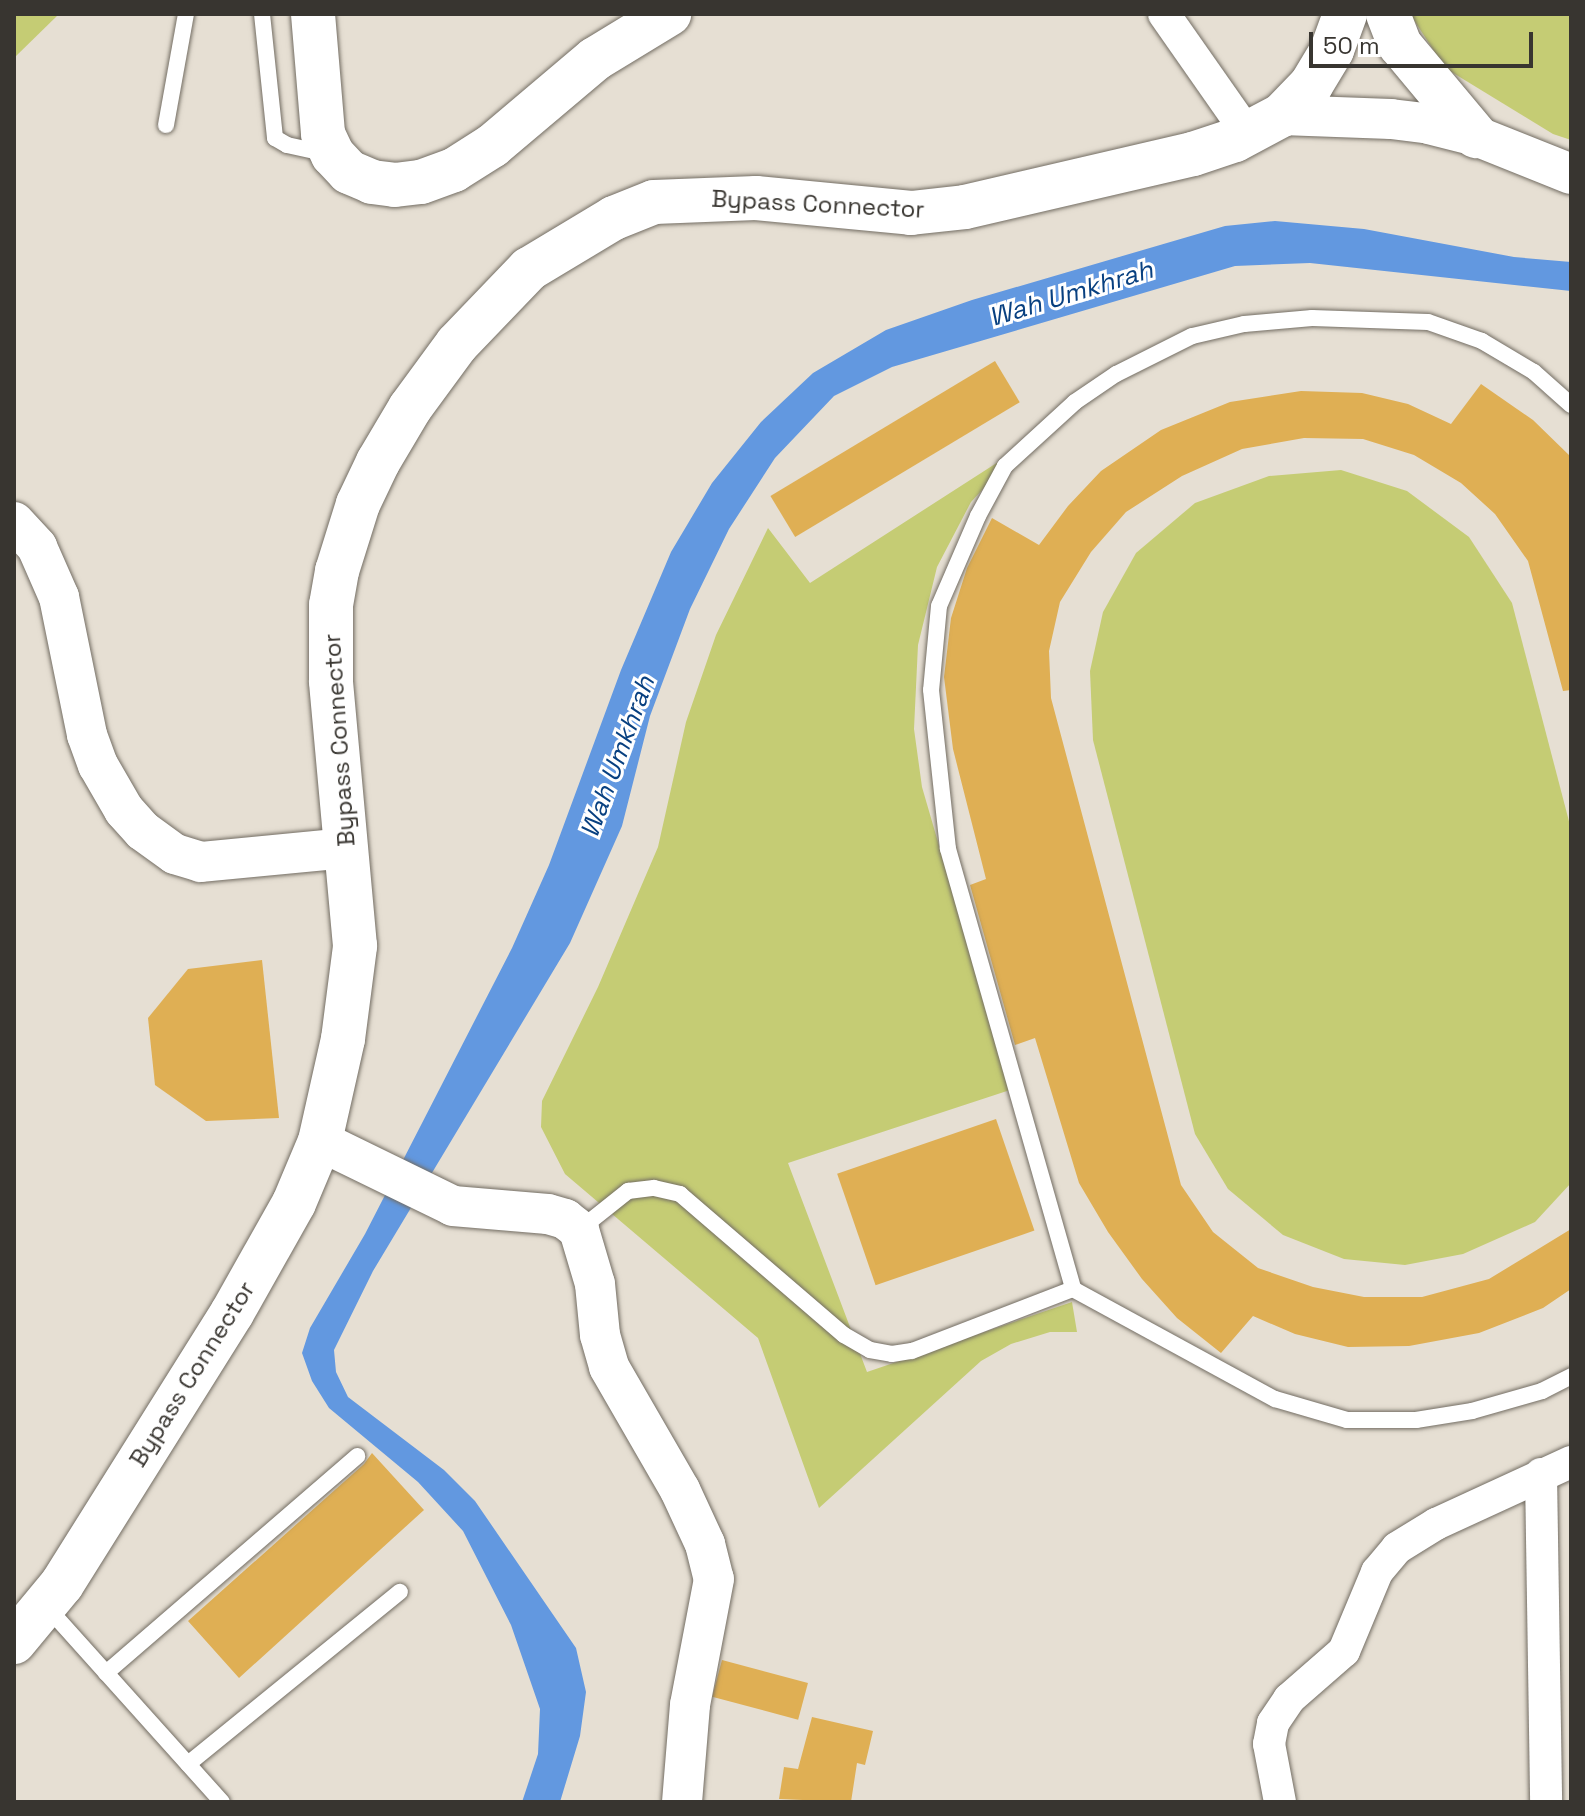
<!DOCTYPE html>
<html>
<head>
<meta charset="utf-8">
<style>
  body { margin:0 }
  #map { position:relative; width:1585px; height:1816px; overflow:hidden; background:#e6dfd3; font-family:"Space Grotesk",sans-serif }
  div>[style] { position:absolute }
  .green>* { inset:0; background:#c5cc74 }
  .water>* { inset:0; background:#6298e0 }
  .building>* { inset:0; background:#dfaf54; transform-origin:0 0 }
  .roads { filter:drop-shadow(0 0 2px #736d63) drop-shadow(0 0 2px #736d63) }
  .service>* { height:16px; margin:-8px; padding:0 8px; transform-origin:8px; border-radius:8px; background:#fff }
  .minor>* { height:32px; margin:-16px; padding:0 16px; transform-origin:16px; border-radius:16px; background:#fff }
  .tertiary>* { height:40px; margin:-20px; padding:0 20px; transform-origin:20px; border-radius:20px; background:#fff }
  .primary>* { height:44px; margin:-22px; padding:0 22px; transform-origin:22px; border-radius:22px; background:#fff }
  span { translate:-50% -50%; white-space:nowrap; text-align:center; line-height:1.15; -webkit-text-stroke:6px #fff; paint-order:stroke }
  .street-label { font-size:24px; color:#383530 }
  .water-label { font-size:26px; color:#084080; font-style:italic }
  .frame { position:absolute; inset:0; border:16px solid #383530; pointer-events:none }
  .scale { position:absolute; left:1309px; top:32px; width:224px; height:36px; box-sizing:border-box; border:4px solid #383530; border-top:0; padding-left:10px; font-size:24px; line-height:28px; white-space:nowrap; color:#383530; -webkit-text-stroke:6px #fff; paint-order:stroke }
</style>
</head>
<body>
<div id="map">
  <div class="green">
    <i style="clip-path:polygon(14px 14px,59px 14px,14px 58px)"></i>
    <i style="clip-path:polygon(1410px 14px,1571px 15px,1571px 140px,1553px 134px,1445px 68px)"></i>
    <i style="clip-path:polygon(1023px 446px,971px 502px,937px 567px,918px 645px,914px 729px,922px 787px,1010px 1090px,788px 1163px,867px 1372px,1072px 1302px,1077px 1332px,1050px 1332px,1011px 1344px,981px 1361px,819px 1508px,758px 1338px,565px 1174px,541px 1127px,542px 1101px,598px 987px,658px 847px,686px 722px,716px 635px,768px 528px,810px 583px)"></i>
    <i style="clip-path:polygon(1341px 470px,1407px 491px,1469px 537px,1512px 603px,1571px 829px,1571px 1183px,1535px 1222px,1463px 1254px,1405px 1265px,1344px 1259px,1283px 1235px,1228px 1189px,1195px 1134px,1093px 740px,1090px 671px,1103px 612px,1136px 553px,1195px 503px,1269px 476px)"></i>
  </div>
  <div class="water">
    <i style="clip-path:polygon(1275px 221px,1364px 229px,1514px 257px,1571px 262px,1571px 291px,1310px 263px,1235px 266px,892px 367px,834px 396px,775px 458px,729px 529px,690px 609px,650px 716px,622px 826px,570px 943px,373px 1271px,334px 1350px,336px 1372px,348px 1397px,444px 1470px,475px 1501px,576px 1648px,586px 1692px,580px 1736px,560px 1802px,522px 1802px,538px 1754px,540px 1709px,511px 1625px,463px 1531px,418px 1482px,329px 1408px,312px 1381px,302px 1353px,310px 1328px,365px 1234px,512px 948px,549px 865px,621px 670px,671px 552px,712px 483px,761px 422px,813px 373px,886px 330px,972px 300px,1225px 226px)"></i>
  </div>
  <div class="building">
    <i style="left:995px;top:361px;width:48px;height:262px;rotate:59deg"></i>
    <i style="clip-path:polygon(1481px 384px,1533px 420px,1571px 457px,1571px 690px,1563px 691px,1528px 561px,1495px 514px,1461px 483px,1414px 455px,1363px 439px,1304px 438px,1242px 449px,1182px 476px,1126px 512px,1091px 552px,1060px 602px,1049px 651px,1051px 698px,1181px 1185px,1213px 1232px,1258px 1268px,1313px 1287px,1364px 1297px,1422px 1297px,1489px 1279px,1571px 1229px,1571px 1289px,1543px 1308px,1479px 1333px,1409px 1346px,1348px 1347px,1295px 1334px,1253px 1316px,1221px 1353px,1177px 1318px,1142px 1279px,1108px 1232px,1079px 1183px,1035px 1038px,1015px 1045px,970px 885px,986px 879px,953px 749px,944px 677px,951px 618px,967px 568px,992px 518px,1039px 545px,1068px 506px,1101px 471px,1161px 430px,1230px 402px,1301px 391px,1362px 393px,1408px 404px,1451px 424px)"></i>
    <i style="clip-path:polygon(262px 960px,279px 1118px,206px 1121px,155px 1085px,148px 1018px,188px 969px)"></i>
    <i style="left:996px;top:1119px;width:118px;height:168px;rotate:71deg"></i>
    <i style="clip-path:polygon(372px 1453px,424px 1510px,239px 1678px,188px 1621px,364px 1464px)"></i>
    <i style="left:722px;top:1660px;width:89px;height:38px;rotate:15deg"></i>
    <i style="clip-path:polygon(812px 1717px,873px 1731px,865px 1765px,857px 1763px,851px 1802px,779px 1799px,784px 1767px,798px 1769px)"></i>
  </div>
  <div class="roads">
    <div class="service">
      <i style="left:262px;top:14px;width:125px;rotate:84deg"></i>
      <i style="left:275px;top:138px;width:14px;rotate:30deg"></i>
      <i style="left:287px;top:145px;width:42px;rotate:12.4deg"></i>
      <i style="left:166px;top:125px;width:113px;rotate:-79.8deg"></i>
      <i style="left:1571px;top:405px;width:50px;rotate:-138.3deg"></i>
      <i style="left:1534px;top:372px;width:61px;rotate:-149.2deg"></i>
      <i style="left:1482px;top:341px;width:57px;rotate:-160.6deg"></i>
      <i style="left:1428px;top:322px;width:116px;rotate:-178deg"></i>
      <i style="left:1312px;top:318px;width:68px;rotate:175deg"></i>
      <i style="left:1244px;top:324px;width:53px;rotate:167deg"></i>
      <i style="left:1192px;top:336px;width:85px;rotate:153.4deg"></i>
      <i style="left:1116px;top:374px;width:50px;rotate:145.7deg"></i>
      <i style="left:1075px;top:402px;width:95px;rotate:137.6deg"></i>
      <i style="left:1005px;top:466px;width:57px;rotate:118.4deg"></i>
      <i style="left:978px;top:516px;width:98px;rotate:113.4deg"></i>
      <i style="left:939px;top:606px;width:84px;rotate:95.4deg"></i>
      <i style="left:931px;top:690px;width:160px;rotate:83.9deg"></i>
      <i style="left:948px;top:849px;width:457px;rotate:74.1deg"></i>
      <i style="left:1073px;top:1289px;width:230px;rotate:28.6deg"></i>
      <i style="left:1275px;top:1399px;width:75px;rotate:16.3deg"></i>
      <i style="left:1347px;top:1420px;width:69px"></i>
      <i style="left:1416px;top:1420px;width:57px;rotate:-9.1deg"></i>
      <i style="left:1472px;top:1411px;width:73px;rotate:-15.9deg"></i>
      <i style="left:1542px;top:1391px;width:33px;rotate:-27deg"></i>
      <i style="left:579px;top:1230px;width:63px;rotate:-38.5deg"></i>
      <i style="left:628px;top:1191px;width:26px;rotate:-7deg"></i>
      <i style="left:654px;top:1188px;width:27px;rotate:13deg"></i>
      <i style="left:680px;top:1194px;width:216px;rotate:40.7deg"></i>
      <i style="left:844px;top:1335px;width:30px;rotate:30deg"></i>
      <i style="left:870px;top:1350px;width:22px;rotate:10deg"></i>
      <i style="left:892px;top:1354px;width:20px;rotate:-9deg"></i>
      <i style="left:912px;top:1351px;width:173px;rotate:-21.1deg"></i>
      <i style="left:47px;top:1607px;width:262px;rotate:48.1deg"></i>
      <i style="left:106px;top:1673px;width:332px;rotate:-40.8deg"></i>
      <i style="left:188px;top:1764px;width:273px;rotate:-39.1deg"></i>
    </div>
    <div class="minor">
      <i style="left:1164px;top:14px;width:146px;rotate:55deg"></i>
      <i style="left:1541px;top:1474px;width:328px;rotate:89.1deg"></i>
      <i style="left:1280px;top:1802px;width:59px;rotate:-100.7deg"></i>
      <i style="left:1269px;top:1744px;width:21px;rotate:-79deg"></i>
      <i style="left:1273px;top:1723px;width:29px;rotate:-56deg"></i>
      <i style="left:1289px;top:1699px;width:73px;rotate:-41.1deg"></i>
      <i style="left:1344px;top:1651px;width:86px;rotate:-67.3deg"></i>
      <i style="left:1377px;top:1572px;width:31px;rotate:-50deg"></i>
      <i style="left:1397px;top:1548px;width:46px;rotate:-31.6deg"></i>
      <i style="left:1436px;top:1524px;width:149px;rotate:-24.7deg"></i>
    </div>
    <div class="tertiary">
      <i style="left:1282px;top:115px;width:109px;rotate:2.1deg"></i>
      <i style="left:1391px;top:119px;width:38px;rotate:7deg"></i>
      <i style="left:1429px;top:124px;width:49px;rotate:14.3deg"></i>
      <i style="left:1476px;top:136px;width:102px;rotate:21.8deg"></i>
      <i style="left:14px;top:522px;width:34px;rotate:47deg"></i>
      <i style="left:37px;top:547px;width:55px;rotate:66.3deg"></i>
      <i style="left:59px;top:597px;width:141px;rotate:78.5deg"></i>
      <i style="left:87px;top:735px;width:32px;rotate:70deg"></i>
      <i style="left:98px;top:765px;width:52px;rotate:60deg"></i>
      <i style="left:124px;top:810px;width:28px;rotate:48deg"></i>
      <i style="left:143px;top:831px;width:39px;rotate:36deg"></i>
      <i style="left:175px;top:854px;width:27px;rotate:17deg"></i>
      <i style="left:201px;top:862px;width:147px;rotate:-5.5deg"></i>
      <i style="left:320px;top:1141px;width:148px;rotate:26deg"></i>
      <i style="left:453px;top:1206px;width:95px;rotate:4.8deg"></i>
      <i style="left:548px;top:1214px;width:18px;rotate:16deg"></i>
      <i style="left:565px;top:1219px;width:18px;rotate:38deg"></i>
      <i style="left:579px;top:1230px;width:56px;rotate:73.5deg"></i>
      <i style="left:595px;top:1284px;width:51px;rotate:84.4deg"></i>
      <i style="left:600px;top:1335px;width:33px;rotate:74deg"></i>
      <i style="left:609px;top:1367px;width:142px;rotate:60deg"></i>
      <i style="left:680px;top:1490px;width:60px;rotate:65.2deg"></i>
      <i style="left:705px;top:1544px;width:36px;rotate:76deg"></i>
      <i style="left:714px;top:1579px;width:128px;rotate:100.8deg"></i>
      <i style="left:690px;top:1705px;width:97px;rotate:94.7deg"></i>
    </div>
    <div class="primary">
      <i style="left:313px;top:14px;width:120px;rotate:85.2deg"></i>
      <i style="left:323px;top:134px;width:23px;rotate:65deg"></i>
      <i style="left:333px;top:155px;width:23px;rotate:47deg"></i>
      <i style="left:349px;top:172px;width:25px;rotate:23deg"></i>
      <i style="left:372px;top:182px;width:23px;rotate:7deg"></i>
      <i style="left:395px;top:185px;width:26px;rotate:-7deg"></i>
      <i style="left:421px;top:182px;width:35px;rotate:-20deg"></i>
      <i style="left:454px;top:170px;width:45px;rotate:-32.3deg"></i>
      <i style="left:492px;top:146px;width:135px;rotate:-40.2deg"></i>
      <i style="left:595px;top:59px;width:87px;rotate:-31.3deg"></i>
      <i style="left:1388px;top:14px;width:33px;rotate:69deg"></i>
      <i style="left:1400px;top:45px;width:119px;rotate:50.1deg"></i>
      <i style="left:14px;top:1642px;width:75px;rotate:-50.4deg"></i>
      <i style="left:62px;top:1584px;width:320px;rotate:-57.9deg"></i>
      <i style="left:232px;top:1313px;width:126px;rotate:-60.6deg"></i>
      <i style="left:294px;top:1203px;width:67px;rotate:-67.2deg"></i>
      <i style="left:320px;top:1141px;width:105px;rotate:-77.3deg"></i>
      <i style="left:343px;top:1039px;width:94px;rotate:-82.6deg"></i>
      <i style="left:355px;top:946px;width:266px;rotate:-95.2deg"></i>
      <i style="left:331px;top:681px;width:76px;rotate:-90deg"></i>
      <i style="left:331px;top:605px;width:35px;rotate:-80deg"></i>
      <i style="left:337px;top:571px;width:70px;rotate:-72.6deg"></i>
      <i style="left:358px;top:504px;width:47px;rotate:-64.5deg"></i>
      <i style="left:378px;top:462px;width:63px;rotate:-59.3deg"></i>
      <i style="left:410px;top:408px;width:79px;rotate:-53.7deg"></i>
      <i style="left:457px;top:344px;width:104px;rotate:-46.2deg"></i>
      <i style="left:529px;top:269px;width:99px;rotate:-31deg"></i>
      <i style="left:614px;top:218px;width:43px;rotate:-21.8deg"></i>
      <i style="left:654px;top:202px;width:102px;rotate:-2.2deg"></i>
      <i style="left:756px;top:198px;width:156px;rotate:5.5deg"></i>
      <i style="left:911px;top:213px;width:54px;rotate:-6.3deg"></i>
      <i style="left:965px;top:207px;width:234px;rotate:-13.1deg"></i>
      <i style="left:1193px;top:154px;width:44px;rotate:-18.4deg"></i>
      <i style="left:1235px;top:140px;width:53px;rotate:-28deg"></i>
      <i style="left:1282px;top:115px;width:42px;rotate:-46deg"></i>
      <i style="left:1311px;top:85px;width:41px;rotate:-59deg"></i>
      <i style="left:1332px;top:50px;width:38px;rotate:-70deg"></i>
    </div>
  </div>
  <div class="street-label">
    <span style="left:818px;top:204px;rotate:3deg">Bypass Connector</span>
    <span style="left:339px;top:740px;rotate:-94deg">Bypass Connector</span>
    <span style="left:192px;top:1374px;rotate:-58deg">Bypass Connector</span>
  </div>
  <div class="water-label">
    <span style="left:1071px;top:294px;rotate:-17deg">Wah Umkhrah</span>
    <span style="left:618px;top:757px;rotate:-70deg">Wah Umkhrah</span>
  </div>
  <div class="frame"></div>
  <div class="scale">50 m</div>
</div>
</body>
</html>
